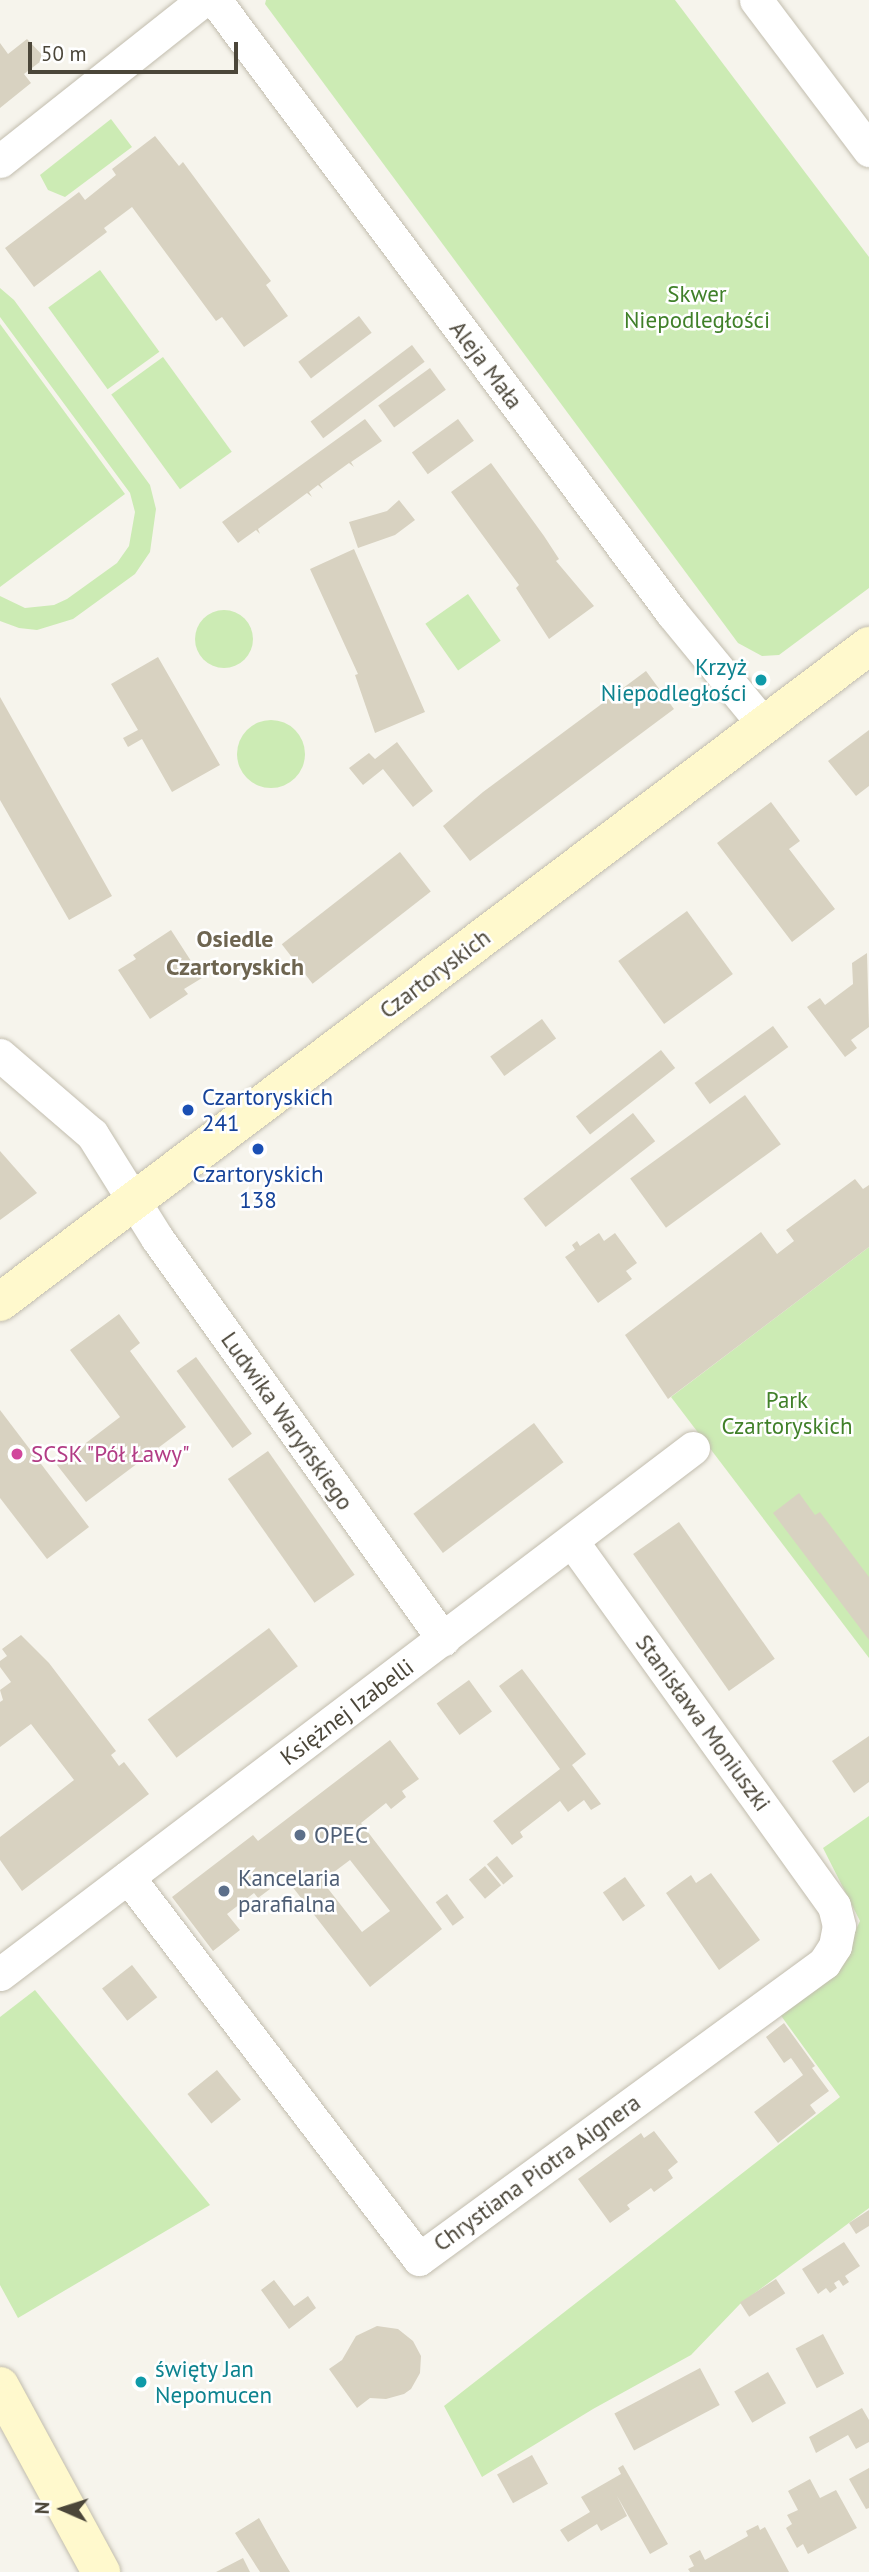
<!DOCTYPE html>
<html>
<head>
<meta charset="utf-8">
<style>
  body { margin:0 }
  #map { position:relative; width:869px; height:2572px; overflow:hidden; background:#f6f4ec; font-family:"PT Sans",sans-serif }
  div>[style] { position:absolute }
  .green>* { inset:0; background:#ccebb4; transform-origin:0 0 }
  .round { border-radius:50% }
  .building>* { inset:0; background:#d8d2c1; transform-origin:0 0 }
  .roads { filter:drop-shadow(0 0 2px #c2bdae) drop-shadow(0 0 2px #c2bdae) }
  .street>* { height:33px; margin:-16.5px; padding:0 16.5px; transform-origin:16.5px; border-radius:16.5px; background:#fff }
  .secondary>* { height:38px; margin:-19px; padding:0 19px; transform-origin:19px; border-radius:19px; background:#fff9cd }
  .dots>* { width:19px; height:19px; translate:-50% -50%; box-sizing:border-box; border:4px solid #fff; border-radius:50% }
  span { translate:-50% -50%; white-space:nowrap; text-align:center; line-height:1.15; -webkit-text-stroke:5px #fff; paint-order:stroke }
  .park-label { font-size:23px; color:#408029 }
  .street-label { font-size:23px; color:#4b4639 }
  .culture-label { font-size:23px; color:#0d838f }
  .right { translate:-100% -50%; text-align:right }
  .left { translate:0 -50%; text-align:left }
  .transit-label { font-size:23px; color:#164399 }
  .hotel-label { font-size:23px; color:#b23c85 }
  .service-label { font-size:23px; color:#4e5e75 }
  .neighbourhood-label { font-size:24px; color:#6e6550; font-weight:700 }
  .north { position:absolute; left:28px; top:2474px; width:70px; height:70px; -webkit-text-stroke:5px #fff; paint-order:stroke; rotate:273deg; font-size:19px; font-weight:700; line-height:28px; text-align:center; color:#4b4639 }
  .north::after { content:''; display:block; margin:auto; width:24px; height:32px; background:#4b4639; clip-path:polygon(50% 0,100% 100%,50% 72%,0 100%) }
  .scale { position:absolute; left:28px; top:42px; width:210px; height:32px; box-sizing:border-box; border:4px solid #4b4639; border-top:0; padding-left:9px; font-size:21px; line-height:24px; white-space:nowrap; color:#4b4639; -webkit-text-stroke:5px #fff; paint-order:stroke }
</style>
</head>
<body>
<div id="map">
  <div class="green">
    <i style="clip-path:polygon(266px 0,675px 0,869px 257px,869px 588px,779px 655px,762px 656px,738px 643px,265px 4px)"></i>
    <i style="clip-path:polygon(111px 119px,132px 147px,65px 197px,48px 190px,40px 175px)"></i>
    <i style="left:100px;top:270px;width:101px;height:64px;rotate:54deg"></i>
    <i style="clip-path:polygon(0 288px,14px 300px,150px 485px,156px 509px,150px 552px,135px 574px,73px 619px,37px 630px,19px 628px,0 621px,0 596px,25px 608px,54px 605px,67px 599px,117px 563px,129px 546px,135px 512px,130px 493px,0 317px)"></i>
    <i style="clip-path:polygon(0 324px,125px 494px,0 587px)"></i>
    <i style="left:163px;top:357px;width:117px;height:64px;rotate:54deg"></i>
    <i style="left:468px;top:594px;width:57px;height:52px;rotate:55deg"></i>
    <i class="round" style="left:195px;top:610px;width:58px;height:58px"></i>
    <i class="round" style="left:237px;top:720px;width:68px;height:68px"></i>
    <i style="clip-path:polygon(869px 1247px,869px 1658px,671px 1397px)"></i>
    <i style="clip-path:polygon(869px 1816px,869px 2208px,740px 2304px,691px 2355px,593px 2409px,482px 2477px,444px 2406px,840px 2097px,779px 2013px,838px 1966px,860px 1921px,823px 1848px)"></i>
    <i style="clip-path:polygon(35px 1990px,210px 2205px,18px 2318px,0 2285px,0 2017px)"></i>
  </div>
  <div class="building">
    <i style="clip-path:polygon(27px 39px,45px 58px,24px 74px,31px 83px,0 108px,0 43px,8px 54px)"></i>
    <i style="clip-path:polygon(155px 136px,179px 166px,183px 162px,271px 281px,266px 285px,288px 316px,244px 347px,222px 317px,216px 321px,132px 207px,104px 228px,107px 232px,34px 287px,5px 248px,79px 192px,85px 200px,116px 175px,112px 169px)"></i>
    <i style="left:359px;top:316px;width:21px;height:76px;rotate:53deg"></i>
    <i style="left:412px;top:345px;width:21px;height:127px;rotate:53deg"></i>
    <i style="left:430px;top:368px;width:27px;height:64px;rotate:54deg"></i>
    <i style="clip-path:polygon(365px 419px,382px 441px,351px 462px,354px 467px,349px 463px,320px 484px,323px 489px,318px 485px,309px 492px,312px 497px,307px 493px,258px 529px,260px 534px,256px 530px,238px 543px,222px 522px)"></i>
    <i style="left:458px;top:419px;width:27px;height:57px;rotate:54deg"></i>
    <i style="clip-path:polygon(491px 463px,544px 536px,559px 559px,556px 561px,594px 606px,549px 639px,516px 588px,519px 585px,451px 492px)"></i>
    <i style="clip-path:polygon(399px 500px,415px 520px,395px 535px,358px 548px,349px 522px,387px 511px)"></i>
    <i style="clip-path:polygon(354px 549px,425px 712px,375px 733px,355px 675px,358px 674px,310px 569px)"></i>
    <i style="clip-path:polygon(158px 657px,220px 765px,172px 792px,142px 739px,128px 747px,123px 738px,138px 730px,111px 684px)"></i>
    <i style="clip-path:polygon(646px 671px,674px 709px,470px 861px,443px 826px,483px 792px)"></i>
    <i style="clip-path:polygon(0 697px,112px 896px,69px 920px,0 800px)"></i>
    <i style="clip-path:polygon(869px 730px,869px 786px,856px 796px,828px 761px)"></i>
    <i style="clip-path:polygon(397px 742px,433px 791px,413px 807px,383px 769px,363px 785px,349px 768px,369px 753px,375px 759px)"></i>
    <i style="clip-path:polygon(771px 802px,800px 841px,789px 849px,835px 909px,792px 942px,717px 843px)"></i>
    <i style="left:400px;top:852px;width:50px;height:150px;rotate:52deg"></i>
    <i style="left:687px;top:911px;width:78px;height:85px;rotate:54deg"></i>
    <i style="clip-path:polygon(171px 930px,202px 978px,184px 989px,188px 994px,150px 1019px,118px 970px,136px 959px,133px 955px)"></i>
    <i style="clip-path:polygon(867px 953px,869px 1027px,851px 1040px,857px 1048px,845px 1057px,807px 1007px,820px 998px,825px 1005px,853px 984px,852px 963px)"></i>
    <i style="left:542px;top:1019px;width:24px;height:64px;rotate:54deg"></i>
    <i style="left:773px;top:1026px;width:26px;height:97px;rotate:54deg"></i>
    <i style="left:661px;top:1050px;width:23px;height:108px;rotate:52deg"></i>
    <i style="left:745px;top:1095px;width:61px;height:142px;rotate:54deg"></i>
    <i style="left:633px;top:1113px;width:36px;height:139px;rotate:52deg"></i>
    <i style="clip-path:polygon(0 1151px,37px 1193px,0 1220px)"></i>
    <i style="clip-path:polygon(855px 1179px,863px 1189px,869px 1185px,869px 1247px,668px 1399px,625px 1335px,761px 1232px,777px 1254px,794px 1241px,786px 1230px)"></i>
    <i style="clip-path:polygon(599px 1233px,604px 1241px,615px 1233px,637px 1263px,626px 1271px,632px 1279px,598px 1303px,565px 1257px,575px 1250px,572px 1245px,577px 1241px,580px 1246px)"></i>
    <i style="clip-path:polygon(119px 1314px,140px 1343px,130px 1351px,186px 1427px,86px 1502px,57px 1465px,120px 1417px,70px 1350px)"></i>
    <i style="left:196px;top:1357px;width:95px;height:24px;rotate:54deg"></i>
    <i style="clip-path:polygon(0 1410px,89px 1527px,47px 1559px,0 1498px)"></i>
    <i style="left:534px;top:1423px;width:49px;height:151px;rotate:53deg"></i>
    <i style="left:268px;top:1451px;width:151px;height:49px;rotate:55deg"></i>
    <i style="clip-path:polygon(799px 1493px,815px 1515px,820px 1512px,869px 1577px,869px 1640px,773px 1513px)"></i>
    <i style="left:679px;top:1522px;width:167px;height:56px;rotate:55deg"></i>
    <i style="left:269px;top:1628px;width:48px;height:152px;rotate:53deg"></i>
    <i style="clip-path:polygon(21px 1635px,49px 1663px,116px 1751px,111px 1755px,119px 1766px,124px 1762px,149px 1794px,22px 1891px,0 1860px,0 1837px,74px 1780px,31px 1724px,0 1747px,0 1702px,3px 1700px,0 1690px,11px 1682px,0 1667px,0 1661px,7px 1656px,2px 1649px)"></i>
    <i style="clip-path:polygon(522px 1669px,586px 1754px,572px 1765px,601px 1804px,591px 1810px,584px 1800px,568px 1812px,560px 1801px,520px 1832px,523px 1837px,512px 1845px,493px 1821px,560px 1769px,499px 1686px)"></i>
    <i style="left:469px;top:1680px;width:39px;height:40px;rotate:54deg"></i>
    <i style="clip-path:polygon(869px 1736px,869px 1782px,854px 1793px,832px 1761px)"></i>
    <i style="clip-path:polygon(evenodd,390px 1740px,419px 1779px,402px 1791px,406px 1797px,391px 1809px,386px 1803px,361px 1823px,442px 1929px,370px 1987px,281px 1872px,267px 1884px,270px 1889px,258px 1898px,254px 1893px,227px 1914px,240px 1930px,213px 1951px,172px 1897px,253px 1835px,258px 1841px,390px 1740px,350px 1860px,390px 1911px,362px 1932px,322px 1881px,350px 1860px)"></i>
    <i style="left:497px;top:1856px;width:26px;height:13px;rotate:51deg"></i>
    <i style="left:485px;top:1866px;width:25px;height:21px;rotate:50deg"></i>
    <i style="clip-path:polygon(711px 1873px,760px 1940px,719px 1970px,666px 1893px,691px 1875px,696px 1883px)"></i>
    <i style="left:625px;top:1877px;width:35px;height:27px;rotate:55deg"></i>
    <i style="left:447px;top:1894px;width:29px;height:14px;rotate:54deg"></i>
    <i style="left:132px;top:1965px;width:41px;height:38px;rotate:52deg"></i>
    <i style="clip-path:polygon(784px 2023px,815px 2066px,812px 2068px,829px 2091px,810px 2105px,816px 2113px,778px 2143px,754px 2112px,803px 2075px,791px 2058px,784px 2063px,766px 2037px)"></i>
    <i style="left:217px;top:2070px;width:38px;height:38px;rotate:51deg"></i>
    <i style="clip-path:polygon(654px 2131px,678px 2162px,668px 2170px,673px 2178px,654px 2192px,651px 2188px,627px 2205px,630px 2209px,610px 2223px,578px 2179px,641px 2133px,644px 2138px)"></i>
    <i style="clip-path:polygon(869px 2210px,869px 2226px,856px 2234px,849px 2223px)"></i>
    <i style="clip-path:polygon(844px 2242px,860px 2266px,845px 2276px,849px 2282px,843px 2286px,839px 2280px,834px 2283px,837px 2288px,830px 2293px,826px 2288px,818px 2294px,802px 2269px)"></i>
    <i style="left:776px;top:2279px;width:17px;height:43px;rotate:57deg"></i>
    <i style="clip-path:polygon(274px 2280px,294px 2306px,308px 2296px,316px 2308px,289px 2329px,261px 2290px)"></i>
    <i style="clip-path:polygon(377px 2326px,398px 2329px,413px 2341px,421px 2356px,420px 2373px,411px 2389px,404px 2394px,386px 2399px,370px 2398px,357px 2408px,329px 2369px,342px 2360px,356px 2336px)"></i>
    <i style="left:823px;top:2334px;width:45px;height:31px;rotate:62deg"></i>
    <i style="left:700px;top:2368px;width:42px;height:97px;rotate:62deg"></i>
    <i style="left:768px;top:2372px;width:36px;height:39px;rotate:60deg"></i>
    <i style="clip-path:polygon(862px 2408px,869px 2420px,869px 2442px,856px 2449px,848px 2435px,816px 2453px,809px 2437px)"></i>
    <i style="left:532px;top:2455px;width:33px;height:40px;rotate:61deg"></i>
    <i style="clip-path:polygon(623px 2465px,668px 2544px,650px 2554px,617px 2496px,627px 2516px,601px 2531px,597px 2524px,568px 2542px,560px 2530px,590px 2512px,581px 2497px,621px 2474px,618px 2468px)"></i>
    <i style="clip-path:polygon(869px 2468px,869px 2508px,866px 2509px,849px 2479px)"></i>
    <i style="clip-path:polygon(810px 2479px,820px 2498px,836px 2490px,857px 2528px,808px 2554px,803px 2544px,797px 2548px,786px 2528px,792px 2524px,787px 2515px,798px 2510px,788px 2491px)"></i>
    <i style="clip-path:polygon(259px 2518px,281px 2557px,290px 2572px,260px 2572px,235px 2533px)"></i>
    <i style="clip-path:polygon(758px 2525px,760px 2530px,765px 2527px,789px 2572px,690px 2572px,688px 2569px,694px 2566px,689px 2556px,700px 2550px,705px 2560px,748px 2536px,746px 2531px)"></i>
    <i style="clip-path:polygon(243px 2558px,250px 2572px,216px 2572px)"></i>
  </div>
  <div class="roads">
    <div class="street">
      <i style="left:215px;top:0;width:765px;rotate:53.29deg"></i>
      <i style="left:672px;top:613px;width:145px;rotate:50.6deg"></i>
      <i style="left:756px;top:0;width:188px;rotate:53deg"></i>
      <i style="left:0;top:161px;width:259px;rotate:-38.4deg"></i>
      <i style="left:0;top:1055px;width:121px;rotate:40.7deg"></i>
      <i style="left:92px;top:1134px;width:123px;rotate:58deg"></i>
      <i style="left:157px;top:1238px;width:493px;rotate:54.5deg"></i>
      <i style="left:128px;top:1877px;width:480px;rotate:52.7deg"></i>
      <i style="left:419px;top:2259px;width:502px;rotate:-36.16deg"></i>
      <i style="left:824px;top:1963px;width:20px;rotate:-57deg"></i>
      <i style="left:835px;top:1946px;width:20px;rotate:-79deg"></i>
      <i style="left:839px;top:1926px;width:21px;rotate:-104deg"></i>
      <i style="left:834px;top:1906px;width:449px;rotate:-125.7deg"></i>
      <i style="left:0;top:1974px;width:870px;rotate:-37.2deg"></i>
    </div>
    <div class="secondary">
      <i style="left:0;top:1302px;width:1089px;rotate:-37.05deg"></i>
      <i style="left:0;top:2386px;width:212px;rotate:61.5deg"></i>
    </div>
  </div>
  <div class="dots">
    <i style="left:761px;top:680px;background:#0f9aa8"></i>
    <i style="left:188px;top:1110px;background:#1a4fb4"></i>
    <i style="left:258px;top:1149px;background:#1a4fb4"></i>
    <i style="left:17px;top:1454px;background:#d1479c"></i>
    <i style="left:300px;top:1835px;background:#5c6f8a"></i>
    <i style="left:224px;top:1891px;background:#5c6f8a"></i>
    <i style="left:141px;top:2382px;background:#0f9aa8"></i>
  </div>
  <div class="park-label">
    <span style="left:697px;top:307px">Skwer<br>Niepodległości</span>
    <span style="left:787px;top:1413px">Park<br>Czartoryskich</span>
  </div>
  <div class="street-label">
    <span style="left:486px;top:365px;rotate:53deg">Aleja Mała</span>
    <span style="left:435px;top:974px;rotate:-37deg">Czartoryskich</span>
    <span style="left:287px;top:1421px;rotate:55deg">Ludwika Waryńskiego</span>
    <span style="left:347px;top:1712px;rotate:-37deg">Księżnej Izabelli</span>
    <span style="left:703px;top:1723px;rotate:54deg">Stanisława Moniuszki</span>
    <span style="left:537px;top:2173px;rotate:-36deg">Chrystiana Piotra Aignera</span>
  </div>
  <div class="culture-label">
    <span class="right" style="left:747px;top:680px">Krzyż<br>Niepodległości</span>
    <span class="left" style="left:155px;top:2382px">święty Jan<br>Nepomucen</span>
  </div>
  <div class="transit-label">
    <span class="left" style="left:202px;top:1110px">Czartoryskich<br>241</span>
    <span style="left:258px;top:1187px">Czartoryskich<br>138</span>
  </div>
  <div class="hotel-label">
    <span class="left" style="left:31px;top:1454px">SCSK "Pół Ławy"</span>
  </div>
  <div class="service-label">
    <span class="left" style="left:314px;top:1835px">OPEC</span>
    <span class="left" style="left:238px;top:1891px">Kancelaria<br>parafialna</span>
  </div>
  <div class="neighbourhood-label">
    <span style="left:235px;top:953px">Osiedle<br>Czartoryskich</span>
  </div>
  <div class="north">N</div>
  <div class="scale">50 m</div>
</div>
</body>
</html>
